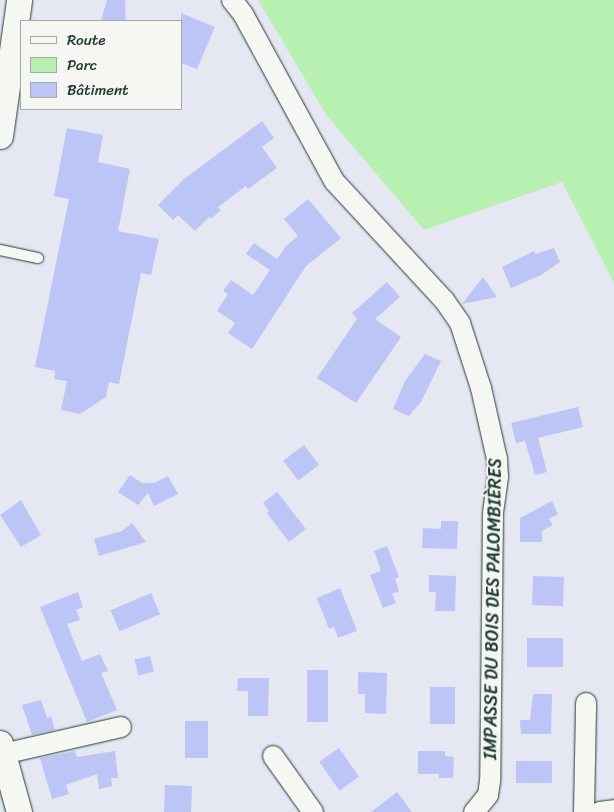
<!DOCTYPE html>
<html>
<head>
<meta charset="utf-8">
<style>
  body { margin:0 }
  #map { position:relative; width:614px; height:812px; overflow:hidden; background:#e5e7f3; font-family:Sriracha,sans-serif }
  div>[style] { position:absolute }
  .green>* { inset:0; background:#b8f0b2 }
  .building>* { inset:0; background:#bdc4f6; transform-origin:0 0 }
  .roads { filter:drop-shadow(0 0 1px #1f3d34) drop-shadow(0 0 1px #1f3d34) }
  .service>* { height:10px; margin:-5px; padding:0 5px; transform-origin:5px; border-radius:5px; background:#f6f6f2 }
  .minor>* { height:20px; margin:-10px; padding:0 10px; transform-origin:10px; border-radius:10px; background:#f6f6f2 }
  .tertiary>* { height:25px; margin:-12.5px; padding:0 12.5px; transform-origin:12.5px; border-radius:12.5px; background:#f6f6f2 }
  span { translate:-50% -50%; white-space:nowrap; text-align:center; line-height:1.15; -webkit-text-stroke:4px #f6f6f2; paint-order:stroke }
  .street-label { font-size:18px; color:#1f3d34 }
  .legend { position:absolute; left:20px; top:20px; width:162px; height:90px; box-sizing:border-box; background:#f6f6f2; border:1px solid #a0aca6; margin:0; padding:6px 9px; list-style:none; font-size:15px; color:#1f3d34 }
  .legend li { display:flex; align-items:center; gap:10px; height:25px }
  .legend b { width:25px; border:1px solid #a0aca6 }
</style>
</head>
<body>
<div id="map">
  <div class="green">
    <i style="clip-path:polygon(258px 0,614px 0,614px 283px,562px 182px,424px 230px,327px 116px)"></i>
  </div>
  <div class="building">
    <i style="clip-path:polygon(107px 0,125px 0,126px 21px,101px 21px)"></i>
    <i style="clip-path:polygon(181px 13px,215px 27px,197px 69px,181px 63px)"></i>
    <i style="clip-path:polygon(262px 121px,274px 138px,262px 147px,277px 168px,248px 189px,246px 186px,218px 207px,221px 210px,211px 219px,209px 217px,195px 231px,178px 215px,173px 220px,158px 205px,184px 179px)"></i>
    <i style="clip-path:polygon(67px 128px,103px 135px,98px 162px,130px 169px,118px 231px,159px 239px,151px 275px,141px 273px,119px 384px,109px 382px,106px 397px,80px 414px,61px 410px,67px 381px,54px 379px,55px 371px,35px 367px,69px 199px,54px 196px)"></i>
    <i style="clip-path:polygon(308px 199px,341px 238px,306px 266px,252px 349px,228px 333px,235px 323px,217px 311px,228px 294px,223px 291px,231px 280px,253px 295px,270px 270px,246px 254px,254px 243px,277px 259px,286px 246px,298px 236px,284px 219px)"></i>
    <i style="clip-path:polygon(554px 248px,560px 262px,541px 275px,511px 288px,502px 267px,534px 251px,535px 254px)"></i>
    <i style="clip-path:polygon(483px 277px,497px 297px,462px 304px)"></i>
    <i style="clip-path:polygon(387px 282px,400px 297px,375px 319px,401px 337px,356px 403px,317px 378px,357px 319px,352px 313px)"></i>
    <i style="clip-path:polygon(425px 354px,441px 361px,421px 402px,409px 416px,393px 409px,405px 381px)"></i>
    <i style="clip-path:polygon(578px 407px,583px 427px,538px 438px,547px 472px,535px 475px,525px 441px,516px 443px,511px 423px)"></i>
    <i style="left:304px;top:445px;width:25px;height:26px;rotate:53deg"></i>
    <i style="clip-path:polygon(130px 475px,142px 483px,154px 483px,168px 476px,178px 494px,154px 506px,148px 493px,138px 505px,118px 492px)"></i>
    <i style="clip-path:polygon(277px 492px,306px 529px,289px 542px,267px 513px,269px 511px,263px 503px)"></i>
    <i style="clip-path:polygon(21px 500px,41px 535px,21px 547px,0 515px)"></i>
    <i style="clip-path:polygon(552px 501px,558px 514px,549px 519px,553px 525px,542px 531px,542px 542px,520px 542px,520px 518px)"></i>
    <i style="clip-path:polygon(441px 521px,458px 521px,457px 549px,422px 548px,423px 528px,441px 529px)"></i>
    <i style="clip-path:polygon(132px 523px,146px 542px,99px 556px,94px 539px,122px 531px)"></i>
    <i style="clip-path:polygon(387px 546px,399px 577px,395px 579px,399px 591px,392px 594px,396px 603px,383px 608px,370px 575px,381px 571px,374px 551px)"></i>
    <i style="clip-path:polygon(429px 575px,456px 576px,455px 611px,435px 611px,436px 592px,429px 592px)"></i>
    <i style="left:533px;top:576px;width:31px;height:29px;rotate:2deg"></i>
    <i style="clip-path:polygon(340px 588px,357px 631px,338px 638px,334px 627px,329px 629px,317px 598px)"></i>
    <i style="clip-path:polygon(78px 592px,83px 607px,76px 610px,80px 620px,67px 624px,82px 661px,100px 654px,108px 671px,101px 673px,117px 710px,87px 722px,40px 607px)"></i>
    <i style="left:151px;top:593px;width:23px;height:44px;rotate:67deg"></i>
    <i style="left:527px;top:638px;width:36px;height:29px"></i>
    <i style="left:150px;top:656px;width:16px;height:16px;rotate:76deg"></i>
    <i style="left:307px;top:670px;width:21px;height:52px"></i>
    <i style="clip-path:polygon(358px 672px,387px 673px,386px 714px,365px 713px,365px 694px,358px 694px)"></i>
    <i style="clip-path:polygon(238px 678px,269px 678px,268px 716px,248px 716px,248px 691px,237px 691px)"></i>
    <i style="left:430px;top:687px;width:25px;height:37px"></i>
    <i style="clip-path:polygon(533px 694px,552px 694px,551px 734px,521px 734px,520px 720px,530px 720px)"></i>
    <i style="clip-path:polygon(41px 700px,47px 718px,51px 716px,55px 730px,32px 735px,22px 705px)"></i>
    <i style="left:185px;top:721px;width:23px;height:37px"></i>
    <i style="left:339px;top:748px;width:35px;height:24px;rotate:55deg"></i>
    <i style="clip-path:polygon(75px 751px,77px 757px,115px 751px,118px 778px,111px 778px,112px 786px,99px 789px,97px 774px,66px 785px,69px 794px,52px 799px,40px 758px)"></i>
    <i style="clip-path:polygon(418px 751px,445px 751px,445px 756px,454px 757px,453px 778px,439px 778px,439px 774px,418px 774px)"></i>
    <i style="left:516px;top:761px;width:36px;height:22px"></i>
    <i style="left:165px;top:785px;width:27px;height:27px;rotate:2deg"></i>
    <i style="clip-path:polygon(397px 792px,412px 812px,371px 812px)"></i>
  </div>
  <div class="roads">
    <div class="service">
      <i style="left:0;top:250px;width:39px;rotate:12deg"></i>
    </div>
    <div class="minor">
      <i style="left:232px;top:0;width:18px;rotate:52deg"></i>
      <i style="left:243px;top:14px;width:190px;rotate:61.4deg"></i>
      <i style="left:334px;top:181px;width:162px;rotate:47.3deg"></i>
      <i style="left:444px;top:300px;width:28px;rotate:55deg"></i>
      <i style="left:460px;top:323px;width:68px;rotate:72.1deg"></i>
      <i style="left:481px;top:388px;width:73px;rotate:77.3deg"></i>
      <i style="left:497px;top:459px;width:18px;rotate:87deg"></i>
      <i style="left:498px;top:477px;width:37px;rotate:98deg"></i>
      <i style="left:493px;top:514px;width:267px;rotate:90.6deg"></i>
      <i style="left:490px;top:781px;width:14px;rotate:98deg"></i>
      <i style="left:488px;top:795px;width:22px;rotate:129deg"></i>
      <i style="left:3px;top:754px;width:121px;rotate:-12.9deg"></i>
      <i style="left:273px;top:756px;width:69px;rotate:54.5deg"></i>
      <i style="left:584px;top:812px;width:109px;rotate:-88.9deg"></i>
      <i style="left:600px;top:812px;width:14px;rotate:-8deg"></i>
    </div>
    <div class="tertiary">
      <i style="left:0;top:136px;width:137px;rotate:-82deg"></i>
      <i style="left:0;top:743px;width:72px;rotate:74.6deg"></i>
    </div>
  </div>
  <div class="street-label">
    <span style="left:493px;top:609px;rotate:-89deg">IMPASSE DU BOIS DES PALOMBIÈRES</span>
  </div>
  <ul class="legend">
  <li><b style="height:6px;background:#f6f6f2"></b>Route</li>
  <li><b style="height:14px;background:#b8f0b2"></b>Parc</li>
  <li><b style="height:14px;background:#bdc4f6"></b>Bâtiment</li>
  </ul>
</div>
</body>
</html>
